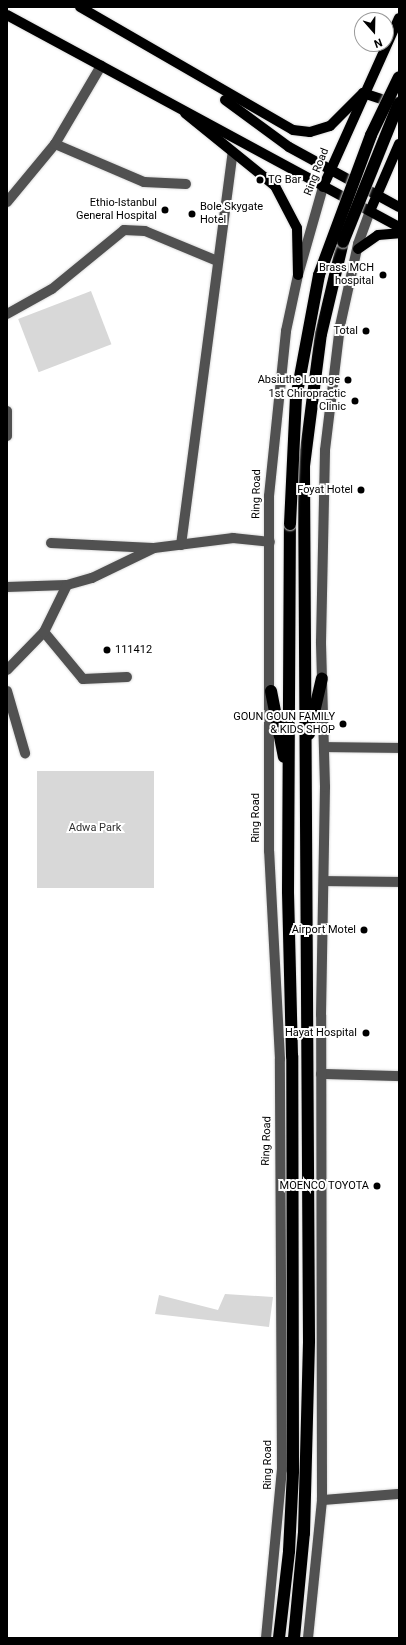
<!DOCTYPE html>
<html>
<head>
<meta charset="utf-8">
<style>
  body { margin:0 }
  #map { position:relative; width:406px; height:1645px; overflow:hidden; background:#fff; font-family:Roboto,sans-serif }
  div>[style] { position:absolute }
  .green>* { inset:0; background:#d8d8d8; transform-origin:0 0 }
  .roads { filter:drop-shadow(0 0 1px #dbdbdb) drop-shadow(0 0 1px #dbdbdb) }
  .minor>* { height:10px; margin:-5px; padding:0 5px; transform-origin:5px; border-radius:5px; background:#515151 }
  .major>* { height:10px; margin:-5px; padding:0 5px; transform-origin:5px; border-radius:5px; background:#000 }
  .highway>* { height:12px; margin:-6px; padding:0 6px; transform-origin:6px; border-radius:6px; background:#000 }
  .bridges { filter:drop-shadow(0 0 1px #dbdbdb) drop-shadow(0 0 1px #dbdbdb) }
  .highway-bridge>* { height:12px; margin:-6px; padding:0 6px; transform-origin:6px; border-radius:6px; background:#000 }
  .dots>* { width:11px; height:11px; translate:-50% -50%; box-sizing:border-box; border:2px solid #fff; border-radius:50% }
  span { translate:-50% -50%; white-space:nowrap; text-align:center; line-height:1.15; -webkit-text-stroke:4px #fff; paint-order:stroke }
  .street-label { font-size:11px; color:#000 }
  .poi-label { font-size:11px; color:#000 }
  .left { translate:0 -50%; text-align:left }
  .right { translate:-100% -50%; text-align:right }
  .park-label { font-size:11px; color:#2f2f2f }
  .frame { position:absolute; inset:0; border:8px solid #000; pointer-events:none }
  .north { position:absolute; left:354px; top:12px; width:40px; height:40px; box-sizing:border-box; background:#fff; border:1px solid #999; border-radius:50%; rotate:160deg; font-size:11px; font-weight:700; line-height:16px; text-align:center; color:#000 }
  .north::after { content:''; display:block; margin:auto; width:14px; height:18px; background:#000; clip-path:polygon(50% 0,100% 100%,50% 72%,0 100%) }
</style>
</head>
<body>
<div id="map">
  <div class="green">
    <i style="left:91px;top:291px;width:57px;height:78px;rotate:69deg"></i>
    <i style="left:37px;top:771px;width:117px;height:117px"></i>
    <i style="clip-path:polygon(225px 1294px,273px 1297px,269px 1327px,155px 1314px,159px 1295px,218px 1310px)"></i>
  </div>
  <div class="roads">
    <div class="minor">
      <i style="left:55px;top:144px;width:97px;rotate:23.1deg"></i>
      <i style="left:144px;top:182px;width:42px;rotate:2.7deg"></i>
      <i style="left:7px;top:202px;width:75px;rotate:-50.4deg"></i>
      <i style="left:55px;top:144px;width:91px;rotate:-59.5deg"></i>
      <i style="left:7px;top:314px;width:51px;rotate:-29.1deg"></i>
      <i style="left:52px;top:289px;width:93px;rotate:-39.3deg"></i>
      <i style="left:124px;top:230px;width:21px;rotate:3deg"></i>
      <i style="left:145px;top:231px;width:78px;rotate:22.6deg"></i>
      <i style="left:7px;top:411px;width:25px;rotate:90deg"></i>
      <i style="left:51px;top:543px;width:102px;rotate:2.8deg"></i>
      <i style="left:181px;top:545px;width:396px;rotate:-82.5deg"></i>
      <i style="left:7px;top:587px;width:60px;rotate:-1.9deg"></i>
      <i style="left:67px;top:585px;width:26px;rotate:-16deg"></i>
      <i style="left:92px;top:578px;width:69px;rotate:-25.8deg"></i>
      <i style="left:154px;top:548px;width:80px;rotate:-7.2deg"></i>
      <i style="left:233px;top:538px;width:37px;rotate:6deg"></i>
      <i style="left:44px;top:632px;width:61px;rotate:50.3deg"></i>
      <i style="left:83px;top:679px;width:44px;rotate:-2.6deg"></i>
      <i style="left:7px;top:670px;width:53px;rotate:-45.8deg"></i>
      <i style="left:44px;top:632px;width:52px;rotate:-63.9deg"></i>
      <i style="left:7px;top:691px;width:65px;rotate:73.8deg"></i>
      <i style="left:324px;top:747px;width:75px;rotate:0.8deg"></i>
      <i style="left:324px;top:881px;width:75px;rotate:0.8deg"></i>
      <i style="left:321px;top:1074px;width:78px;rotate:1.5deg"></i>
      <i style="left:322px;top:1500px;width:77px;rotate:-4.5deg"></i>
      <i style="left:266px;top:1638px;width:169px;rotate:-84.6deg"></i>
      <i style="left:282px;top:1470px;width:411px;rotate:-90.3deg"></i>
      <i style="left:280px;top:1059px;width:208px;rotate:-93deg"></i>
      <i style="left:269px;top:851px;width:355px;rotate:-90deg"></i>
      <i style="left:269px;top:496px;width:166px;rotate:-84.1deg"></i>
      <i style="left:286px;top:331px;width:57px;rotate:-77.9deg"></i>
      <i style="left:298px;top:275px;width:91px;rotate:-74.1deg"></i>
      <i style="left:308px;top:1638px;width:139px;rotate:-84.2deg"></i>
      <i style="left:322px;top:1500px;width:485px;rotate:-90.1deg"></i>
      <i style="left:321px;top:1015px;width:228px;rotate:-89deg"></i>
      <i style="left:325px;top:787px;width:145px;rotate:-91.6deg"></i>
      <i style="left:321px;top:642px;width:192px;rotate:-88.8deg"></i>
      <i style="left:325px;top:450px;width:125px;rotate:-83.1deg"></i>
      <i style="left:340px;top:326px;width:84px;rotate:-77.6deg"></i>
      <i style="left:358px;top:244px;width:35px;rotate:-70deg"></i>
    </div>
    <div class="major">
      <i style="left:80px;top:7px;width:246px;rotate:30deg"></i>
      <i style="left:293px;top:130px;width:17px;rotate:7deg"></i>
      <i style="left:310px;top:132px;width:21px;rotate:-17deg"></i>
      <i style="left:330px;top:126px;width:47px;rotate:-45deg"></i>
      <i style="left:363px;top:93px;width:32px;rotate:18deg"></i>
      <i style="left:7px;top:15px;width:446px;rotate:28.4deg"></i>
      <i style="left:225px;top:100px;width:79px;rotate:36.3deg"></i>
      <i style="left:289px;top:147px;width:125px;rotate:28.6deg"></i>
      <i style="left:185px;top:113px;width:116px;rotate:39deg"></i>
      <i style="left:275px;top:186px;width:47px;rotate:62.4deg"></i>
      <i style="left:297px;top:228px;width:47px;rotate:88.8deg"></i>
      <i style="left:323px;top:187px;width:185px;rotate:-65.8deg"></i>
      <i style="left:370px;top:211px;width:73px;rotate:-66.6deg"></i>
      <i style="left:358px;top:249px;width:24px;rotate:-35deg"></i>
      <i style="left:378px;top:235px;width:21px;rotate:-5deg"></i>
    </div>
    <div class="highway">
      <i style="left:271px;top:691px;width:67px;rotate:78.9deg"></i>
      <i style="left:309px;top:734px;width:57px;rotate:-76.9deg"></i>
      <i style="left:279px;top:1638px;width:88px;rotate:-83.4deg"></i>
      <i style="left:289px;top:1551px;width:80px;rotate:-87.1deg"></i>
      <i style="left:293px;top:1471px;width:415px;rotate:-90.1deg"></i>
      <i style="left:292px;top:1056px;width:165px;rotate:-91.4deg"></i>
      <i style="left:288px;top:891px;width:367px;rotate:-89.7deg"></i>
      <i style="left:294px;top:1638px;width:105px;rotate:-84.6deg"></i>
      <i style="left:304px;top:1533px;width:192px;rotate:-88.5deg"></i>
      <i style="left:309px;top:1341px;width:875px;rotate:-90.33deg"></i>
      <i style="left:304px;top:466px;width:133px;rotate:-82.7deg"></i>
      <i style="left:321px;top:334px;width:95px;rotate:-76.6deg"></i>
    </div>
  </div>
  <div class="bridges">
    <div class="highway-bridge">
      <i style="left:343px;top:242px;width:150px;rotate:-68.1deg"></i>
      <i style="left:290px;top:524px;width:126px;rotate:-87.3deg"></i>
      <i style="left:296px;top:398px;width:125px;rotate:-79.4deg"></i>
      <i style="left:319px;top:275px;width:149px;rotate:-69.6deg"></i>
      <i style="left:371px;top:135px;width:64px;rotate:-64.2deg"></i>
    </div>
  </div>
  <div class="dots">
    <i style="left:260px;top:180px;background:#000"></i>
    <i style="left:165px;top:210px;background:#000"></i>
    <i style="left:192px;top:214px;background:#000"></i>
    <i style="left:383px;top:275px;background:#000"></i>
    <i style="left:366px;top:331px;background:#000"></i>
    <i style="left:348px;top:380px;background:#000"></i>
    <i style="left:355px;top:401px;background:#000"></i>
    <i style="left:361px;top:490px;background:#000"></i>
    <i style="left:107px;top:650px;background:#000"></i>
    <i style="left:343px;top:724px;background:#000"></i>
    <i style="left:364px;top:930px;background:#000"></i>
    <i style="left:366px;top:1033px;background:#000"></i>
    <i style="left:377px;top:1186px;background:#000"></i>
  </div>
  <div class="street-label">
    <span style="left:317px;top:172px;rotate:-69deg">Ring Road</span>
    <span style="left:257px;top:494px;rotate:-89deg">Ring Road</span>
    <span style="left:256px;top:818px;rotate:-90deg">Ring Road</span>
    <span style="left:267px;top:1141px;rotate:-88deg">Ring Road</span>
    <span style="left:268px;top:1465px;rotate:-90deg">Ring Road</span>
  </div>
  <div class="poi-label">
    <span class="left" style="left:268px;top:180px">TG Bar</span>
    <span class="right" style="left:157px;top:210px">Ethio-Istanbul<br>General Hospital</span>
    <span class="left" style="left:200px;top:214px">Bole Skygate<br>Hotel</span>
    <span class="right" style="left:374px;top:275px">Brass MCH<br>hospital</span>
    <span class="right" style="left:358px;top:331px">Total</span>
    <span class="right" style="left:340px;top:380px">Absiuthe Lounge</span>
    <span class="right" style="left:346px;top:401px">1st Chiropractic<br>Clinic</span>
    <span class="right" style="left:353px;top:490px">Foyat Hotel</span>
    <span class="left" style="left:115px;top:650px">111412</span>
    <span class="right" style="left:335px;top:724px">GOUN GOUN FAMILY<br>&amp; KIDS SHOP</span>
    <span class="right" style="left:356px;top:930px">Airport Motel</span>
    <span class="right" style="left:357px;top:1033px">Hayat Hospital</span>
    <span class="right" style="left:369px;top:1186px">MOENCO TOYOTA</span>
  </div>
  <div class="park-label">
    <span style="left:95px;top:828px">Adwa Park</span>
  </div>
  <div class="frame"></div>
  <div class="north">N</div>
</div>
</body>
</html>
